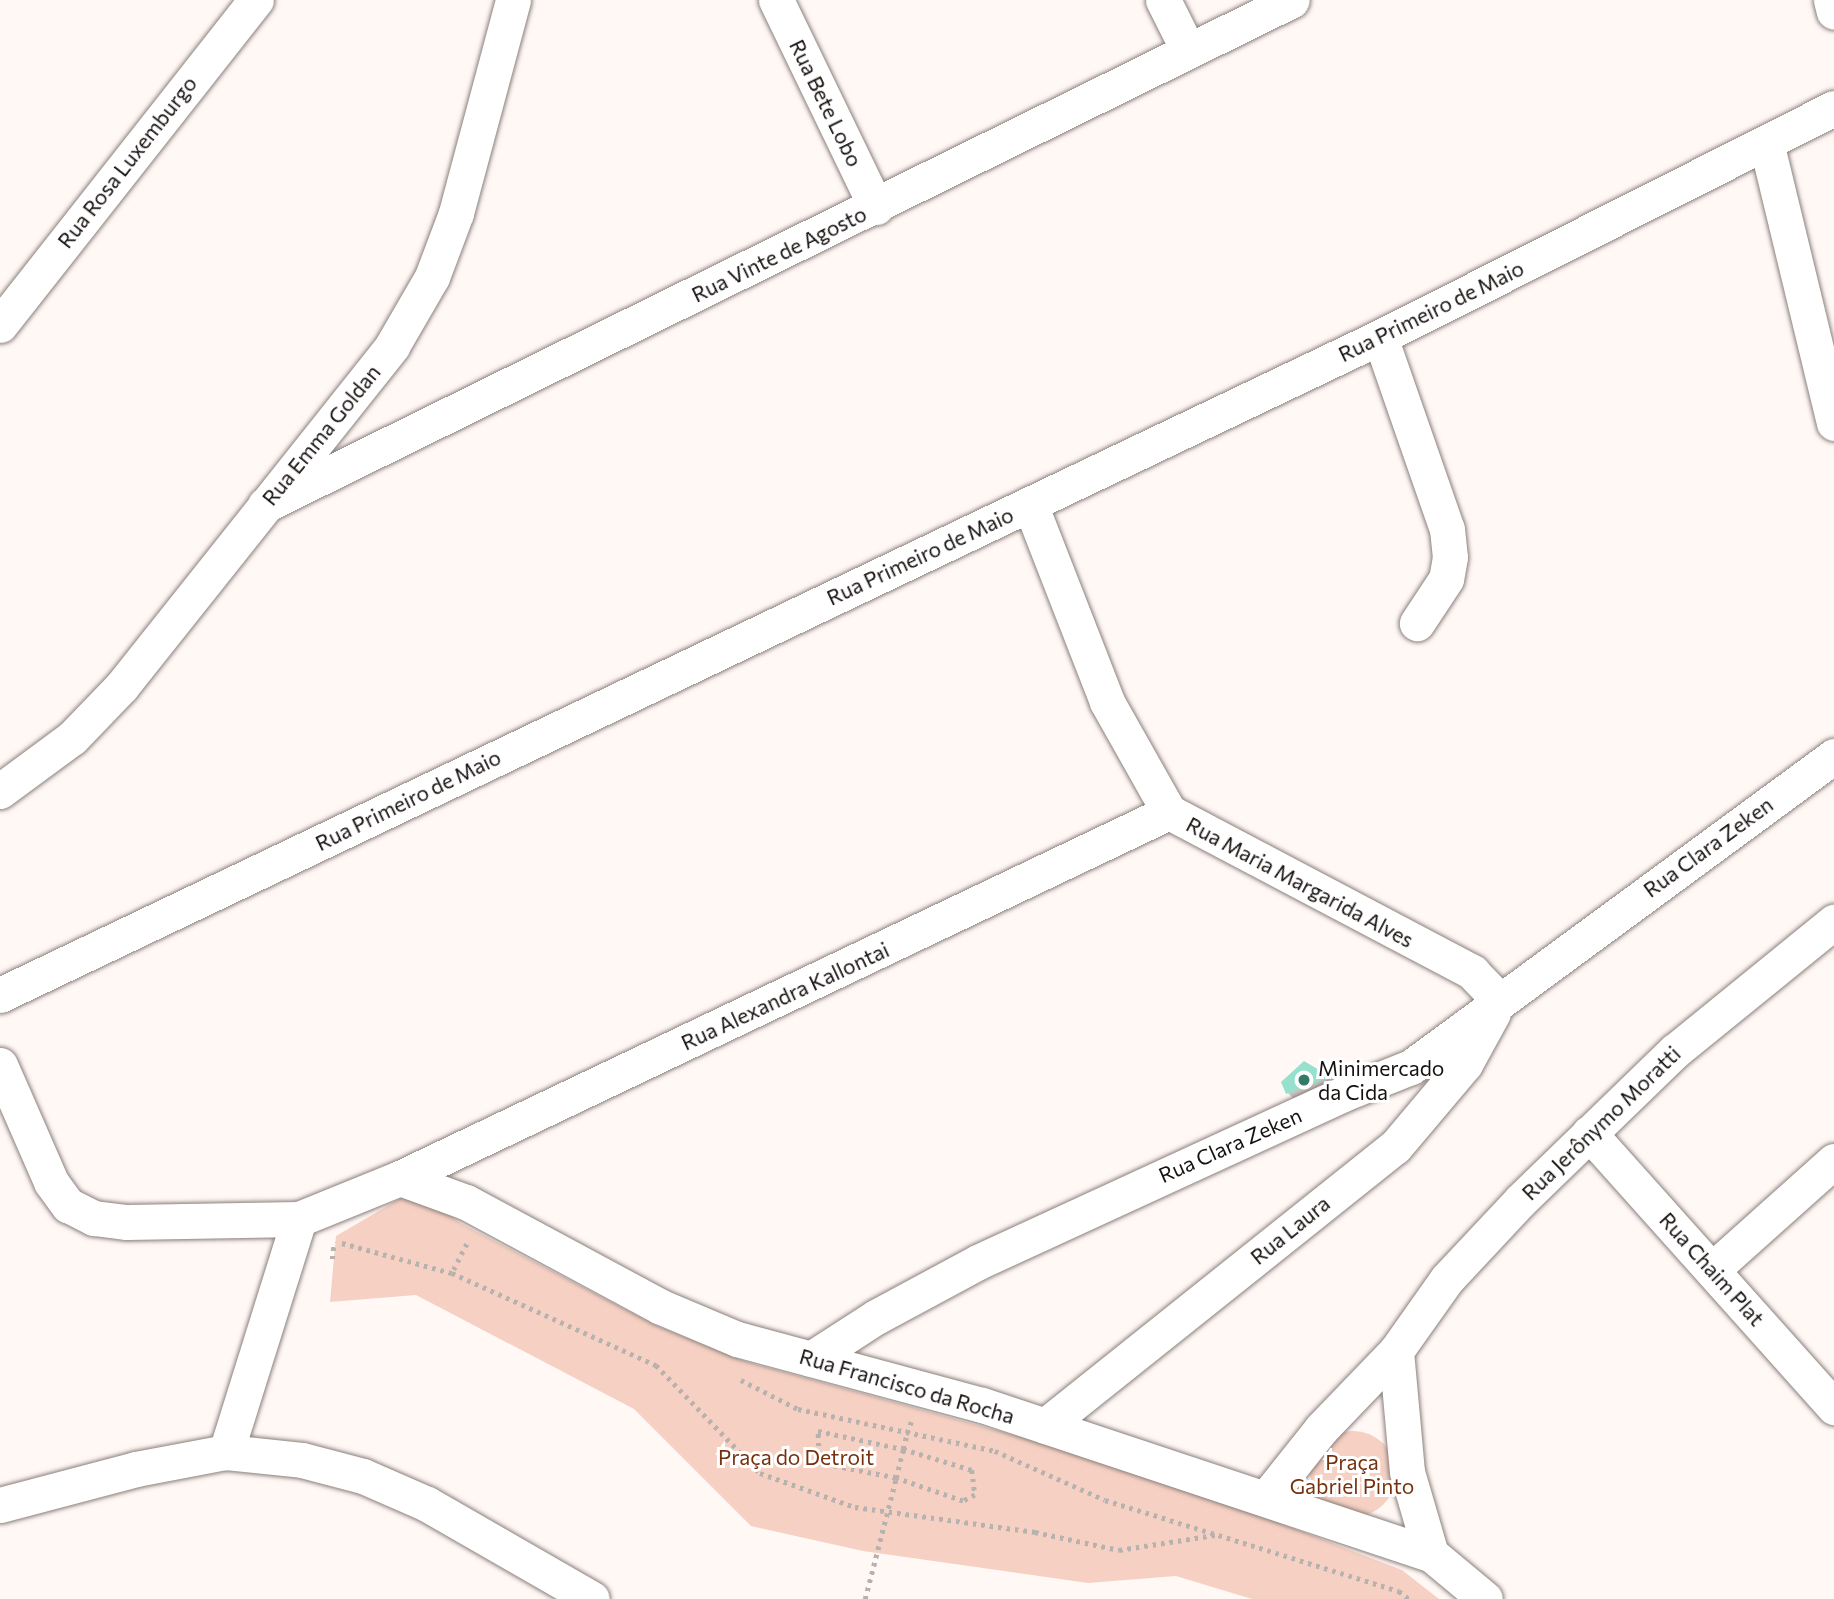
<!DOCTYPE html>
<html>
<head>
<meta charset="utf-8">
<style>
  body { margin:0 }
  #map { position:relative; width:1834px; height:1599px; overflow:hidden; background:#fff8f5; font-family:Commissioner,sans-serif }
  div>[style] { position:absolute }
  .green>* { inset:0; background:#f6d1c3 }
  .round { border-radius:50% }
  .shadow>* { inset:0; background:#0003 }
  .building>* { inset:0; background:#96e1cd }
  .path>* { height:4.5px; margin-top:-2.25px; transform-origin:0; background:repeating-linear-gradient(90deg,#b8b2af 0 3.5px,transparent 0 8.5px) }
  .roads { filter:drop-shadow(0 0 2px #8a7f7b) drop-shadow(0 0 2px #8a7f7b) }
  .minor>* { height:35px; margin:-17.5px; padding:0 17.5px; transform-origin:17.5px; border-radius:17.5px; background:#fff }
  .dots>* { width:19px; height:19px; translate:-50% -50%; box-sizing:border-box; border:4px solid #fff; border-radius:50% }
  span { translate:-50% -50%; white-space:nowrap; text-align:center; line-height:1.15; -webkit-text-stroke:6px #fff; paint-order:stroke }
  .street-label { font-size:21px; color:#15110f }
  .poi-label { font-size:21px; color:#15110f }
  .left { translate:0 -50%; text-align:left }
  .park-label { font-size:21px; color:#77300c }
</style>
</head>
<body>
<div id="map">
  <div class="green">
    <i style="clip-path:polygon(401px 1198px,430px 1200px,462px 1224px,657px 1326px,747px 1362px,1043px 1443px,1243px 1509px,1402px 1570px,1439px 1599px,1252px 1599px,1176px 1576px,1088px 1583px,863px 1551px,751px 1526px,634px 1409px,416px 1295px,330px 1302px,336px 1236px)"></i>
    <i class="round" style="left:1310px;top:1431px;width:86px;height:86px"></i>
  </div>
  <div class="shadow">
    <i style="clip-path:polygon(1304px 1064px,1330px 1079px,1337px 1085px,1296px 1101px,1288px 1093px)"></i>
  </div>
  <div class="building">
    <i style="clip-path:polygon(1304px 1061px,1331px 1077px,1286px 1094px,1281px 1082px)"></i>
  </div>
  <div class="path">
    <i style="left:342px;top:1243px;width:114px;rotate:15.3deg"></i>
    <i style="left:467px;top:1244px;width:33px;rotate:117deg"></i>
    <i style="left:452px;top:1273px;width:224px;rotate:24.3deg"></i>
    <i style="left:656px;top:1365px;width:150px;rotate:46.1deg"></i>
    <i style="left:760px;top:1473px;width:101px;rotate:19.7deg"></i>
    <i style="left:855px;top:1507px;width:182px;rotate:7.9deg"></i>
    <i style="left:1035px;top:1532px;width:86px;rotate:12.1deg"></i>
    <i style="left:1119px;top:1550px;width:97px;rotate:-8.9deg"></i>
    <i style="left:332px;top:1259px;width:17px;rotate:-83deg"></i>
    <i style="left:741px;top:1380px;width:64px;rotate:27deg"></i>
    <i style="left:798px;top:1409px;width:201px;rotate:12deg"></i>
    <i style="left:995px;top:1451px;width:120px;rotate:24deg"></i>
    <i style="left:1105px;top:1500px;width:308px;rotate:17.2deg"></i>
    <i style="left:1399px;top:1591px;width:13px;rotate:39deg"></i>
    <i style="left:865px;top:1599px;width:125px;rotate:-75.6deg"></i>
    <i style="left:896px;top:1478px;width:78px;rotate:-169deg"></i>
    <i style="left:819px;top:1463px;width:32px;rotate:-92deg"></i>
    <i style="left:818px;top:1431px;width:87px;rotate:12deg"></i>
    <i style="left:903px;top:1449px;width:72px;rotate:16.9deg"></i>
    <i style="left:972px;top:1470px;width:25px;rotate:83deg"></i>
    <i style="left:975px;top:1495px;width:13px;rotate:153deg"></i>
    <i style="left:963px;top:1501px;width:71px;rotate:-161.1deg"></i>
    <i style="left:896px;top:1478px;width:30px;rotate:-76deg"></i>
    <i style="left:903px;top:1449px;width:16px;rotate:-76deg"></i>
    <i style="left:907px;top:1433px;width:12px;rotate:-70deg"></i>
  </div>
  <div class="roads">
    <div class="minor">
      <i style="left:776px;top:0;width:230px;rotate:64.2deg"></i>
      <i style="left:1163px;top:0;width:56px;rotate:63.4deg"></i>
      <i style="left:1831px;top:0;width:12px;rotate:76deg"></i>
      <i style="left:1767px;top:146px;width:285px;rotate:76.4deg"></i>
      <i style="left:0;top:325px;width:414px;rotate:-51.8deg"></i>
      <i style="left:1380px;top:337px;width:203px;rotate:70.8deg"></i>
      <i style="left:1447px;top:529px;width:28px;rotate:84deg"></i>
      <i style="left:1450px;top:557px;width:22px;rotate:100deg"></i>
      <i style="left:1446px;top:579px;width:53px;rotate:123.4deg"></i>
      <i style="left:1030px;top:504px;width:212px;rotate:68.7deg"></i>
      <i style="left:1107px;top:702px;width:126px;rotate:60.6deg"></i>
      <i style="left:1169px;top:812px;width:343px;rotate:27.8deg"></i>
      <i style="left:1472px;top:972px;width:40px;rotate:46deg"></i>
      <i style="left:265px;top:505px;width:1144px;rotate:-26.18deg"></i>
      <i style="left:0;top:791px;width:89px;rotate:-36.4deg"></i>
      <i style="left:72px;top:738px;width:72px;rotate:-46.1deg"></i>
      <i style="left:122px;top:686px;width:434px;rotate:-51.5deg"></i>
      <i style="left:392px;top:346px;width:80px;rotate:-59.9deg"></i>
      <i style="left:432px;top:277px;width:68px;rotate:-69.4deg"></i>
      <i style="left:456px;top:213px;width:220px;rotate:-75deg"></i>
      <i style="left:0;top:995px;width:1529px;rotate:-25.49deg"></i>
      <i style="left:1380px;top:337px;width:508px;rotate:-26.77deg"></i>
      <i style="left:0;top:1065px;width:128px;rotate:66.4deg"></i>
      <i style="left:51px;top:1182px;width:29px;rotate:54deg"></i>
      <i style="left:68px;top:1205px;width:29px;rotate:27deg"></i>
      <i style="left:94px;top:1218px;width:33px;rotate:7deg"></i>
      <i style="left:127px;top:1222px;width:172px;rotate:-1deg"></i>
      <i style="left:299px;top:1219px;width:109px;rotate:-22.1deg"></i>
      <i style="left:400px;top:1178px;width:852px;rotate:-25.45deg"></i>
      <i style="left:1589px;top:1133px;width:368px;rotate:48.2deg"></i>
      <i style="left:400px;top:1178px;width:70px;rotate:20deg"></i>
      <i style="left:466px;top:1202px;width:221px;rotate:28.3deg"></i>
      <i style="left:661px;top:1307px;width:82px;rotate:22.8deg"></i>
      <i style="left:737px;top:1339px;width:254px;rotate:15.1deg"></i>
      <i style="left:982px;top:1405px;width:473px;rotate:18.4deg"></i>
      <i style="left:1713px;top:1269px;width:162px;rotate:-41.8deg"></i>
      <i style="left:1396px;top:1351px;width:121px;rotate:84.8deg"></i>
      <i style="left:1407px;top:1472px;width:85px;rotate:73.7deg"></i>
      <i style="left:1431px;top:1554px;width:70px;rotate:39.8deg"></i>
      <i style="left:811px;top:1359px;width:77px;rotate:-32.9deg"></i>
      <i style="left:876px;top:1317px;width:116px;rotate:-28.3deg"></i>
      <i style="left:978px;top:1262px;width:402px;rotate:-24.7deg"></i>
      <i style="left:1343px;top:1094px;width:73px;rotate:-21.7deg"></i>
      <i style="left:1411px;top:1067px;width:525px;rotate:-36.32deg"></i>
      <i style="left:1045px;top:1426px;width:448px;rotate:-38.6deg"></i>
      <i style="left:1395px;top:1147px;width:109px;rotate:-49.9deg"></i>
      <i style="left:1465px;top:1064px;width:58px;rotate:-61.2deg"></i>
      <i style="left:226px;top:1452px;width:244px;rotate:-72.6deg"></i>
      <i style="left:1267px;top:1497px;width:87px;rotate:-51.5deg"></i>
      <i style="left:1321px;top:1429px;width:108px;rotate:-46.1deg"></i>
      <i style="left:1396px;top:1351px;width:88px;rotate:-54.7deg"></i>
      <i style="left:1447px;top:1279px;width:108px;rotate:-46.9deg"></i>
      <i style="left:1521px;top:1200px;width:214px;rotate:-44.1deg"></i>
      <i style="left:1675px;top:1051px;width:205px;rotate:-39.1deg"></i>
      <i style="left:0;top:1505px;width:141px;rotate:-14.8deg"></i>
      <i style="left:136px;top:1469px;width:92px;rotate:-10.7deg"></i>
      <i style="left:226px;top:1452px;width:76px;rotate:6deg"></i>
      <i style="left:302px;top:1460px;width:63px;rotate:14.7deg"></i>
      <i style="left:363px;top:1476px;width:70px;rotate:23.6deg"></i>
      <i style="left:427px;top:1504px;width:190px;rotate:29.9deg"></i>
    </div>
  </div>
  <div class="dots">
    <i style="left:1304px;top:1080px;background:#377969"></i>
  </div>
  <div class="street-label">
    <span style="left:826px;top:103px;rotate:64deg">Rua Bete Lobo</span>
    <span style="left:127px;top:162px;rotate:-52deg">Rua Rosa Luxemburgo</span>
    <span style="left:779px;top:254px;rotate:-26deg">Rua Vinte de Agosto</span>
    <span style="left:1431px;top:311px;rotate:-26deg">Rua Primeiro de Maio</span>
    <span style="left:321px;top:435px;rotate:-51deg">Rua Emma Goldan</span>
    <span style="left:920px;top:556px;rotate:-25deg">Rua Primeiro de Maio</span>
    <span style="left:408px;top:800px;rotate:-26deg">Rua Primeiro de Maio</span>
    <span style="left:1708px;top:847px;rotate:-36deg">Rua Clara Zeken</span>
    <span style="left:1300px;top:882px;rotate:28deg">Rua Maria Margarida Alves</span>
    <span style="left:785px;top:996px;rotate:-25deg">Rua Alexandra Kallontai</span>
    <span style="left:1601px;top:1123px;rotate:-44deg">Rua Jerônymo Moratti</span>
    <span style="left:1230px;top:1145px;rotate:-24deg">Rua Clara Zeken</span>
    <span style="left:1290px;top:1230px;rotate:-39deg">Rua Laura</span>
    <span style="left:1712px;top:1269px;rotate:48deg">Rua Chaim Plat</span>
    <span style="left:907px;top:1386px;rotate:16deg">Rua Francisco da Rocha</span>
  </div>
  <div class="poi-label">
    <span class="left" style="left:1318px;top:1080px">Minimercado<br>da Cida</span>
  </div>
  <div class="park-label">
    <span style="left:796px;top:1457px">Praça do Detroit</span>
    <span style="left:1352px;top:1474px">Praça<br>Gabriel Pinto</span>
  </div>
</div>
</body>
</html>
